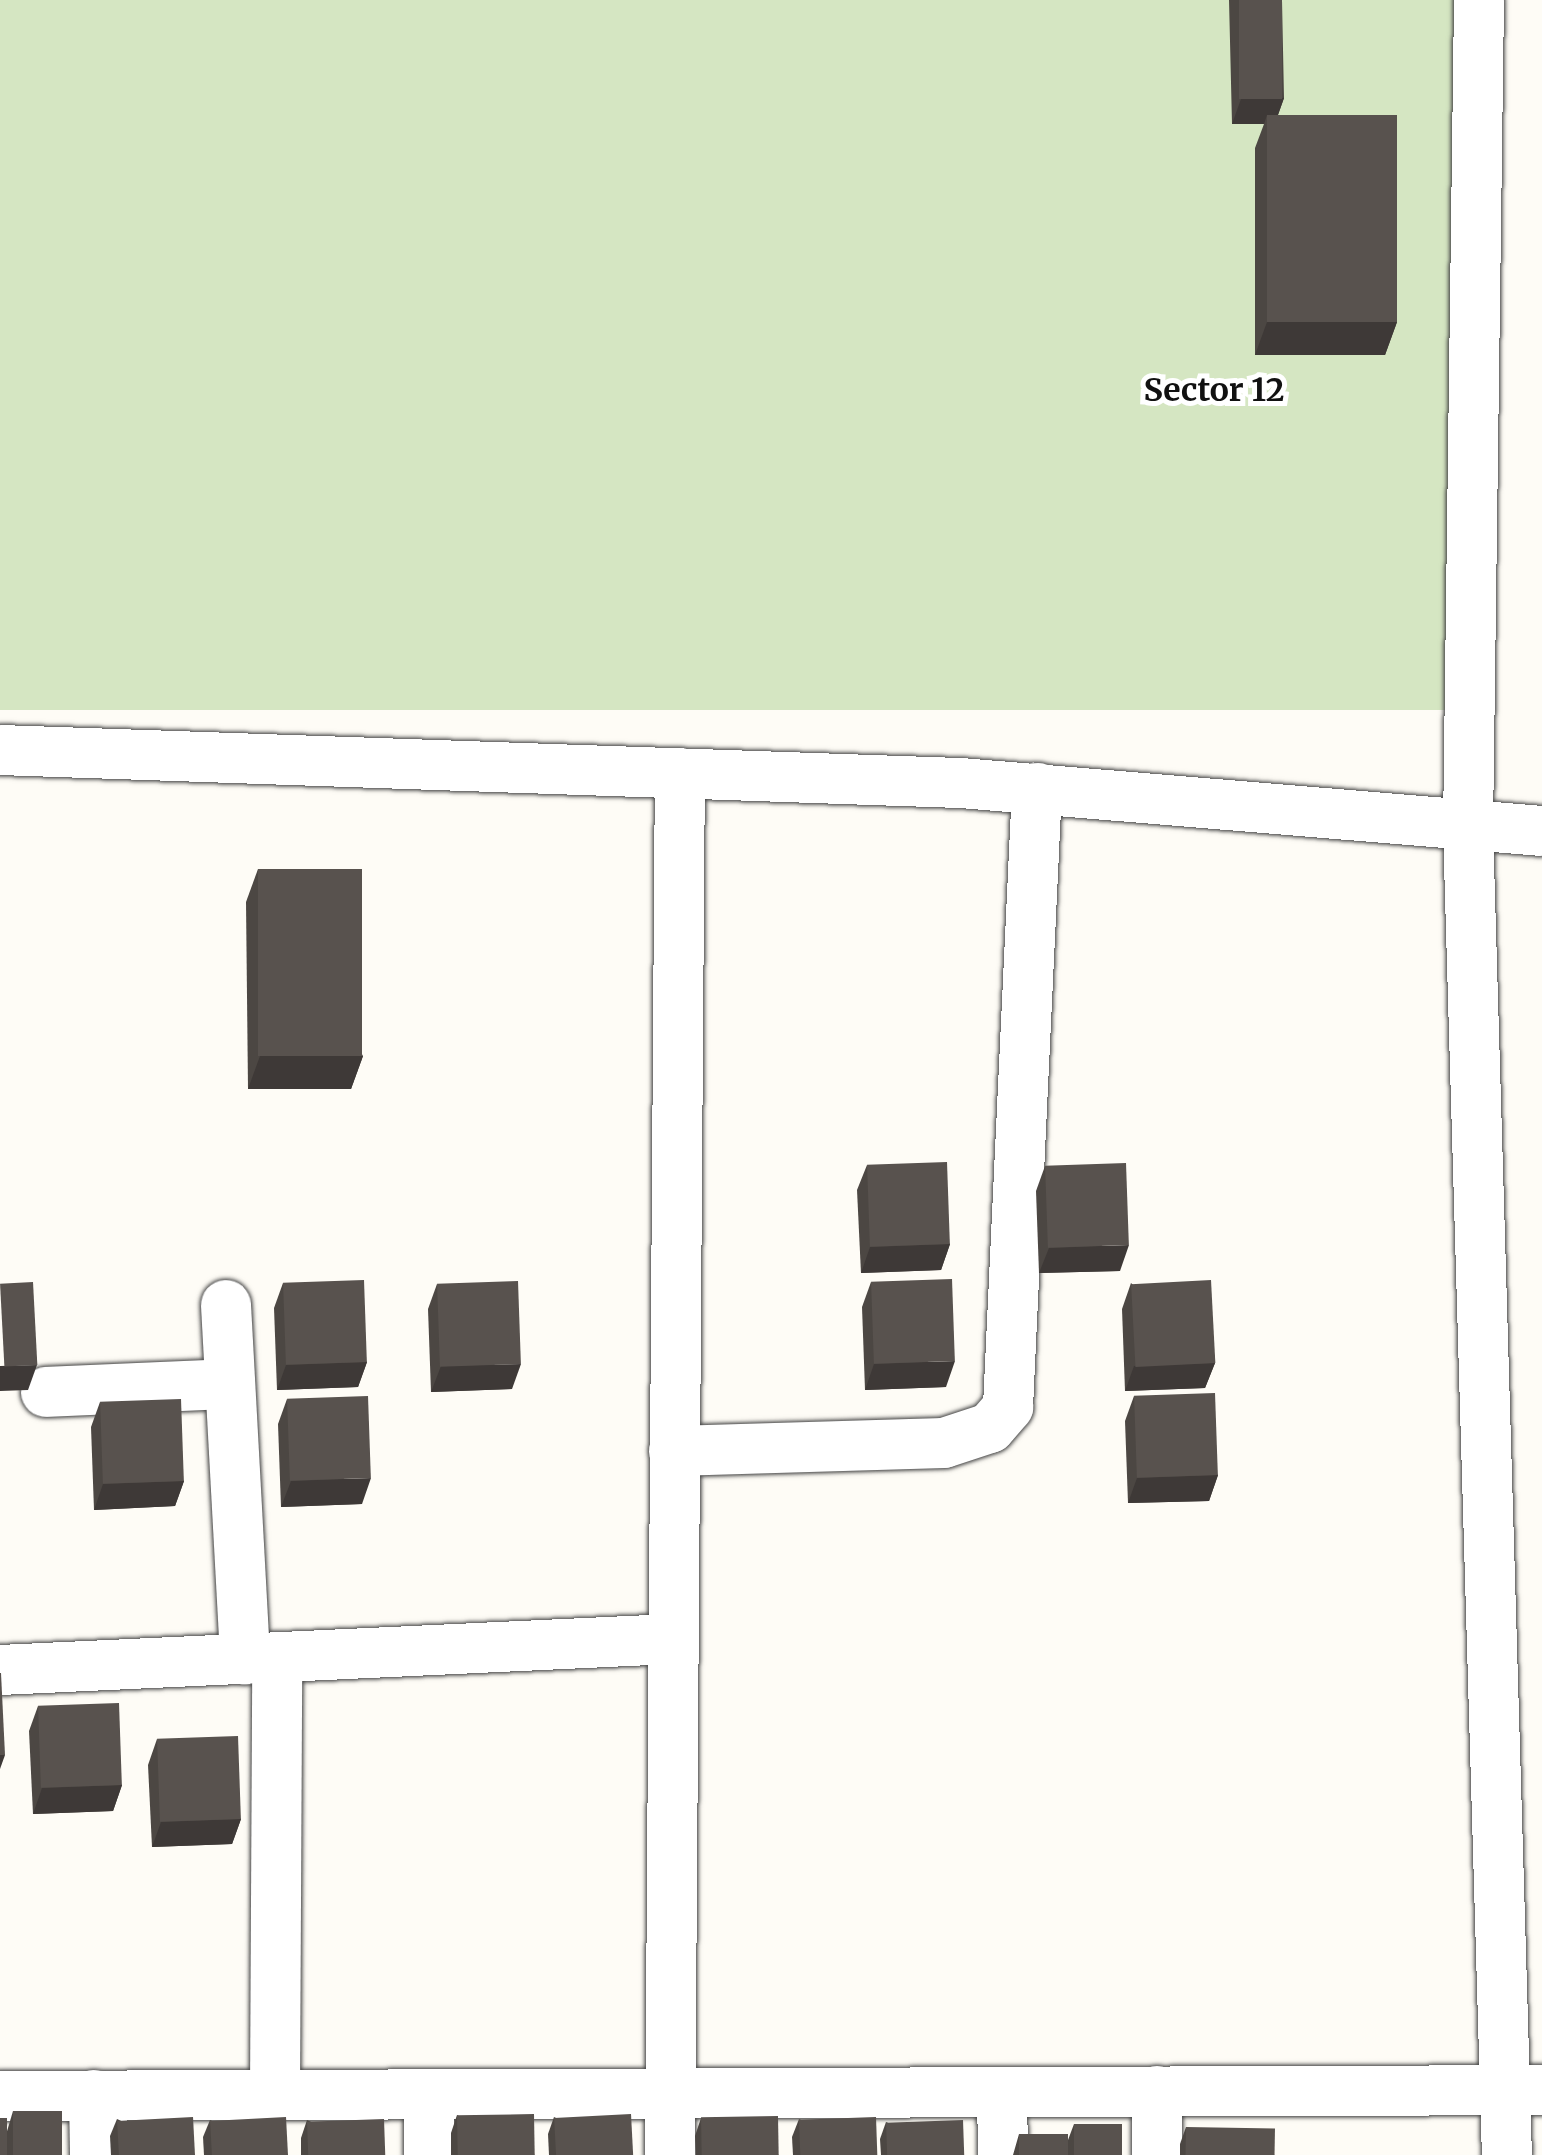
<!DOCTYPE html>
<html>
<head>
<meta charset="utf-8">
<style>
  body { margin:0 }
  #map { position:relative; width:1542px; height:2155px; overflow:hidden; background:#fefcf6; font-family:Merriweather,serif }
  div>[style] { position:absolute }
  .green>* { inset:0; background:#d5e6c2; transform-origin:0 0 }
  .roads { filter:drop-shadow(0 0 2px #444) drop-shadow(0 0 2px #444) }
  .minor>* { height:50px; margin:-25px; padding:0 25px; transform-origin:25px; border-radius:25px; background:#fff }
  .wall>* { inset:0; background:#4c4743 }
  .shaded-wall>* { inset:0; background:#3e3937 }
  .building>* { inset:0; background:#58524e; transform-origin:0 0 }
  span { translate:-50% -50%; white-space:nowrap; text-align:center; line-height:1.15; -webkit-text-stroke:10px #fff; paint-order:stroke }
  .neighbourhood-label { font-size:32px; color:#111; font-weight:700 }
</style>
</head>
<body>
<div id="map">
  <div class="green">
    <i style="left:0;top:0;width:1482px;height:710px"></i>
  </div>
  <div class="roads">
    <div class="minor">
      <i style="left:1479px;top:0;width:828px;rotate:90.76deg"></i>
      <i style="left:1468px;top:828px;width:1328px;rotate:88.32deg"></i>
      <i style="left:0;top:750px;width:962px;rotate:1.97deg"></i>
      <i style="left:961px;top:783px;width:583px;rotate:4.72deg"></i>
      <i style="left:226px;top:1305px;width:355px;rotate:86.9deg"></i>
      <i style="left:46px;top:1392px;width:184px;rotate:-2.5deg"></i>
      <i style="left:674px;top:1451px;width:270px;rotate:-1.7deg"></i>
      <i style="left:944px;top:1443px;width:48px;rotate:-18.1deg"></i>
      <i style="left:990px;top:1428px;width:28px;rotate:-49deg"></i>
      <i style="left:1008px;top:1407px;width:620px;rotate:-87.32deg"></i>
      <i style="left:0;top:1670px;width:674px;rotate:-2.64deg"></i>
      <i style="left:1157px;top:2091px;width:64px;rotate:90deg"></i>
      <i style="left:1002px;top:2092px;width:63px;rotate:89.1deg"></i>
      <i style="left:275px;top:2094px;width:437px;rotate:-89.7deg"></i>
      <i style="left:429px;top:2094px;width:61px;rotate:90deg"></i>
      <i style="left:94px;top:2095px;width:60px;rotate:89deg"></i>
      <i style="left:0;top:2096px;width:1542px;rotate:-0.22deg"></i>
      <i style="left:670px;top:2155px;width:1382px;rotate:-89.59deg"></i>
    </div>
  </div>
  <div class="wall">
    <i style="clip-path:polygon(1229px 0,1282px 0,1284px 98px,1278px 115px,1397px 322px,1385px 355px,1255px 355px,1255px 148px,1264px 124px,1232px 124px)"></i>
    <i style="clip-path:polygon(258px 869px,363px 1056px,351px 1089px,248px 1089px,246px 902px)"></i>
    <i style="clip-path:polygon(867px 1165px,950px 1244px,941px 1270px,861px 1273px,857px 1190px)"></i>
    <i style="clip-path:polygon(1045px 1166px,1120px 1271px,1039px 1273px,1036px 1191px)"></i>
    <i style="clip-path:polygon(871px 1282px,946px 1387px,865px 1390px,862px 1307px)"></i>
    <i style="clip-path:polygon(283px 1283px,367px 1362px,358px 1387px,277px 1390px,274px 1308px)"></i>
    <i style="clip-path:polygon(1131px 1283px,1215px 1363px,1205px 1388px,1125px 1391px,1122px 1309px)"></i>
    <i style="clip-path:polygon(437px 1284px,512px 1389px,431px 1392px,428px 1309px)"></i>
    <i style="clip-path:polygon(1134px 1396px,1218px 1475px,1209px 1501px,1128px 1503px,1125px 1421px)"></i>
    <i style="clip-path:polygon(287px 1399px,362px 1504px,281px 1507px,278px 1424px)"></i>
    <i style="clip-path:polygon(100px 1402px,184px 1481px,175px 1506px,94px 1510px,91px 1427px)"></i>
    <i style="clip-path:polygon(38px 1706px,122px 1785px,113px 1811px,33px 1814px,29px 1731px)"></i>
    <i style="clip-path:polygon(157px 1739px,241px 1819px,232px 1844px,152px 1847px,148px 1765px)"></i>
    <i style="clip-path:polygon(13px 2111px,62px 2155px,0 2155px)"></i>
    <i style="clip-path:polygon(457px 2115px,535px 2155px,451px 2155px,451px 2133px)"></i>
    <i style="clip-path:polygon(554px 2117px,633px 2155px,549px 2155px,548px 2134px)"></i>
    <i style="clip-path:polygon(701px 2118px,779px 2155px,696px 2155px,695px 2136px)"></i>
    <i style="clip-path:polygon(117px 2119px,195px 2155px,111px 2155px,110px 2136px)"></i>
    <i style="clip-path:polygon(799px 2119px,877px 2155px,793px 2155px,792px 2137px)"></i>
    <i style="clip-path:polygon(210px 2120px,288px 2155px,204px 2155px,203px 2137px)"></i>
    <i style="clip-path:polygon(307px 2120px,385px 2155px,301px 2155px,301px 2138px)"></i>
    <i style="clip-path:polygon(886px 2122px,964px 2155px,881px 2155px,880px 2139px)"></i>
    <i style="clip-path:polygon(1074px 2124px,1122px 2155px,1013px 2155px,1019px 2134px,1068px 2140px)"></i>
    <i style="clip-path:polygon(1186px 2127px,1275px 2155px,1180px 2155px,1180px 2144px)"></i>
  </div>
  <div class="shaded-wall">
    <i style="clip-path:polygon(1284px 98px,1275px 123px,1267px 115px,1264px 124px,1232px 124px,1241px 99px)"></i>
    <i style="clip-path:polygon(1267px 322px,1397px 322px,1385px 355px,1255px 355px)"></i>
    <i style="clip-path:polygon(260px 1056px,363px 1056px,351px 1089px,248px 1089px)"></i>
    <i style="clip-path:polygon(950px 1244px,941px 1270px,861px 1273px,870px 1247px)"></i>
    <i style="clip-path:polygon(1129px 1245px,1120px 1271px,1039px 1273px,1049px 1248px)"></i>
    <i style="clip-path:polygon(955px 1361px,946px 1387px,865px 1390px,874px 1364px)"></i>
    <i style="clip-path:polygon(367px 1362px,358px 1387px,277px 1390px,286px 1365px)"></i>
    <i style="clip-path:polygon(1215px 1363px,1205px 1388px,1125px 1391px,1134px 1366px)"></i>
    <i style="clip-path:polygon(521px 1364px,512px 1389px,431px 1392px,441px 1366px)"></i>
    <i style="clip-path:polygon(37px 1365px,28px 1390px,0 1391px,0 1366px)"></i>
    <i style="clip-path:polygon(1218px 1475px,1209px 1501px,1128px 1503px,1137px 1478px)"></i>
    <i style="clip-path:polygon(371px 1478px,362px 1504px,281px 1507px,291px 1481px)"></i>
    <i style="clip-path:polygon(184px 1481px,175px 1506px,94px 1510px,103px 1484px)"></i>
    <i style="clip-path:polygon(0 1755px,5px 1755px,0 1769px)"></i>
    <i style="clip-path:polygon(122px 1785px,113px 1811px,33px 1814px,42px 1788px)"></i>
    <i style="clip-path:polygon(241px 1819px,232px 1844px,152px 1847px,161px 1822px)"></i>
  </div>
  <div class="building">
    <i style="left:1239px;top:0;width:43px;height:99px"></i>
    <i style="left:1267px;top:115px;width:130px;height:207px"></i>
    <i style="left:258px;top:869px;width:104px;height:187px"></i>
    <i style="left:947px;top:1162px;width:82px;height:80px;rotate:88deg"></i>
    <i style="left:1126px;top:1163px;width:82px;height:81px;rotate:88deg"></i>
    <i style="left:952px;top:1279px;width:82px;height:81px;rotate:88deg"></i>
    <i style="left:364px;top:1280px;width:82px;height:81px;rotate:88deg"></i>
    <i style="left:1211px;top:1280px;width:83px;height:80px;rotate:87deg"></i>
    <i style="left:518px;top:1281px;width:83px;height:81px;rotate:88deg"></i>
    <i style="left:33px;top:1282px;width:83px;height:33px;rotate:87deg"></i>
    <i style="left:1215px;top:1393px;width:82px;height:81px;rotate:88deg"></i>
    <i style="left:368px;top:1396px;width:82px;height:81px;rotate:88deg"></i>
    <i style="left:181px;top:1399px;width:82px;height:81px;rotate:88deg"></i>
    <i style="clip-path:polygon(0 1673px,1px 1673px,5px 1755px,0 1755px)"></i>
    <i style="left:119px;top:1703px;width:82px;height:81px;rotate:88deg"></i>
    <i style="left:238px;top:1736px;width:83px;height:81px;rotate:88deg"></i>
    <i style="left:13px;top:2111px;width:49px;height:44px"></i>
    <i style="left:534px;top:2114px;width:41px;height:77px;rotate:89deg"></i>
    <i style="left:631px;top:2114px;width:41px;height:77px;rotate:87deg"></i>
    <i style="left:778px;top:2116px;width:39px;height:77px;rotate:89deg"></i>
    <i style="left:193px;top:2117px;width:38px;height:76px;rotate:87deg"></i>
    <i style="left:286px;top:2117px;width:38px;height:76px;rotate:87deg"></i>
    <i style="left:876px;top:2117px;width:38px;height:77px;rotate:88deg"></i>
    <i style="left:0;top:2118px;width:7px;height:37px"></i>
    <i style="left:384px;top:2119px;width:36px;height:77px;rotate:88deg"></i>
    <i style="left:963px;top:2120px;width:35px;height:77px;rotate:88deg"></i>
    <i style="left:1074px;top:2124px;width:48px;height:31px"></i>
    <i style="left:1186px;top:2127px;width:89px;height:28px;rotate:1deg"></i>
    <i style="left:1019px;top:2134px;width:49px;height:21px"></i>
  </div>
  <div class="neighbourhood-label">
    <span style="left:1214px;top:390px">Sector 12</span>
  </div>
</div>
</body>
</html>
